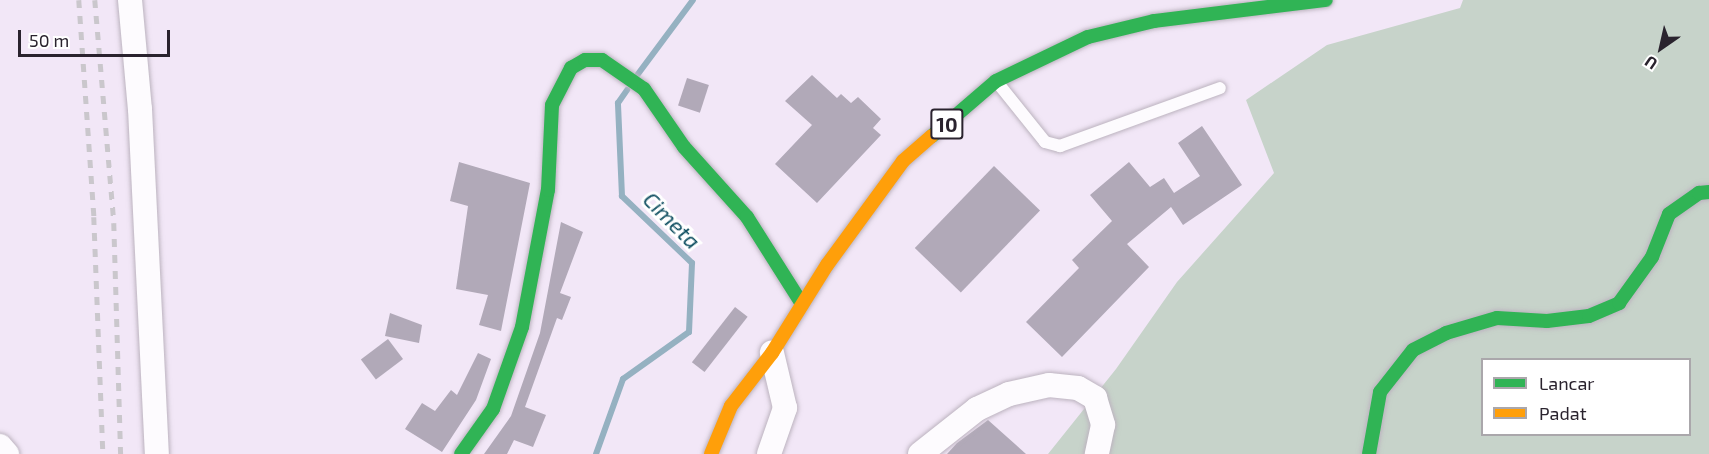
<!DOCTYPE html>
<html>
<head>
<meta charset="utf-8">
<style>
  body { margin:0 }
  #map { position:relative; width:1709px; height:454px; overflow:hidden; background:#f2e7f7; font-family:"Exo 2",sans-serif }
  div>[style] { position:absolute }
  .green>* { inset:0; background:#c7d3ca }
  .stream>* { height:6px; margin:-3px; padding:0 3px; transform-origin:3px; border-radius:3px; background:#95b1c1 }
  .building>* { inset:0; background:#b1a9b8; transform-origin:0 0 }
  .roads { filter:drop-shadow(0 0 2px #bcb3bf) drop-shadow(0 0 2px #bcb3bf) }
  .lane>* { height:12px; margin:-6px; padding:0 6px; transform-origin:6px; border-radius:6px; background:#fdfbfe }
  .street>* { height:24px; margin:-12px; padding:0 12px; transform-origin:12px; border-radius:12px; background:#fdfbfe }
  .fast>* { height:14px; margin:-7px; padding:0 7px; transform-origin:7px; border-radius:7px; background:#30b455 }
  .slow>* { height:14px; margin:-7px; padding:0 7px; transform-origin:7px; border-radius:7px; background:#ff9f0a }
  .rail>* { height:4.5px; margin-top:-2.25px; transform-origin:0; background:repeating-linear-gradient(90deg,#cac7cc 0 8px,transparent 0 16px) }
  span { translate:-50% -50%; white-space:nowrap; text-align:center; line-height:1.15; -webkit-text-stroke:6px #fff; paint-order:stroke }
  .shield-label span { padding:2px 4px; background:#fff; border:2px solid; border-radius:4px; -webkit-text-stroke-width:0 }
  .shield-label { font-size:20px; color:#2a232e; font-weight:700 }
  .water-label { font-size:22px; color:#104f61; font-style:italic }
  .legend { position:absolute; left:1481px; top:358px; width:210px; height:78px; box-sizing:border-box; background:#fff; border:2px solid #aaa7ab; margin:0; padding:8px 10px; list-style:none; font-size:18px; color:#2a232e }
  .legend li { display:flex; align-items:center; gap:12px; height:30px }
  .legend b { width:30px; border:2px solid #aaa7ab }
  .north { position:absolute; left:1631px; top:18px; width:60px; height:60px; -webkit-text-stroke:4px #fff; paint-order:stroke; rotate:214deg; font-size:16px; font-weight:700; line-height:24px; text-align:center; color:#2a232e }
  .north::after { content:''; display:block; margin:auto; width:21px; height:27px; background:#2a232e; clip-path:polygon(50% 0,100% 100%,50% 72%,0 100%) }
  .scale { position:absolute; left:18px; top:30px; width:152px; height:27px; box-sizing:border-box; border:3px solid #2a232e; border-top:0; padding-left:8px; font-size:18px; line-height:21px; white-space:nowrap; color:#2a232e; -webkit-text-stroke:4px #fff; paint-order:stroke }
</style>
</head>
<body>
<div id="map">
  <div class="green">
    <i style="clip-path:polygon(evenodd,1463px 0,1709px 0,1709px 454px,1048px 454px,1116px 369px,1177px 282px,1274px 173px,1246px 100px,1327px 45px,1460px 8px,1463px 0,1482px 360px,1690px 360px,1690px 434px,1482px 434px,1482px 360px)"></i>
  </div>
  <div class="stream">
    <i style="left:638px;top:74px;width:92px;rotate:-53.4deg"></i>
    <i style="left:596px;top:454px;width:80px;rotate:-70.2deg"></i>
    <i style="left:623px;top:379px;width:81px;rotate:-35.5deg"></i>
    <i style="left:689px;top:332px;width:69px;rotate:-87.5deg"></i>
    <i style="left:692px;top:263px;width:97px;rotate:-136.3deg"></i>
    <i style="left:622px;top:196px;width:93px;rotate:-92.5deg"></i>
    <i style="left:618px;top:103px;width:16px;rotate:-55deg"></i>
  </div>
  <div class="building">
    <i style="clip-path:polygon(812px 75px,837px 98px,841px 94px,851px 103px,858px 97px,881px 119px,873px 128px,881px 135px,817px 203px,775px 164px,812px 125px,785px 101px)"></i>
    <i style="left:687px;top:78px;width:23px;height:29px;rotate:18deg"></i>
    <i style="clip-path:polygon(1202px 126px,1242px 185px,1183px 225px,1171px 207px,1127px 244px,1149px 267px,1062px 357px,1026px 322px,1079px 268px,1072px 260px,1112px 221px,1090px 195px,1129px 162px,1150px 187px,1164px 178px,1174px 193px,1200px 176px,1178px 143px)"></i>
    <i style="clip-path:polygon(459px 162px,530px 183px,501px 331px,479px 325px,488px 295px,456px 289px,468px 206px,450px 201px)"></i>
    <i style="left:994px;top:166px;width:64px;height:114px;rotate:44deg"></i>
    <i style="clip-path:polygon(561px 222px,583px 232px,560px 293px,571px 297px,562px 320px,557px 318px,525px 407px,546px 415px,533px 447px,514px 440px,507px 454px,484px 454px,511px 416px,540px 333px)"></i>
    <i style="left:735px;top:307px;width:16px;height:70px;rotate:38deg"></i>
    <i style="clip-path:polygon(390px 313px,422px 325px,419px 343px,385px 336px)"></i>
    <i style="left:388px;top:339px;width:25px;height:34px;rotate:53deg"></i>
    <i style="clip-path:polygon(478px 353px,491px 359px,476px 400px,442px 452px,405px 429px,422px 403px,435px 411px,451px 390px,457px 395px)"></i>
    <i style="clip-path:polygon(988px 420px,1026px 454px,947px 454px,957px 443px)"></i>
  </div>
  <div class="roads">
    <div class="lane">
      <i style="left:997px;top:82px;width:77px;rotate:51.3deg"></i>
      <i style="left:1045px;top:142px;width:16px;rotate:15deg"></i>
      <i style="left:1060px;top:146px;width:170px;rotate:-19.9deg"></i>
    </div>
    <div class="street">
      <i style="left:130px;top:0;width:109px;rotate:84.8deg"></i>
      <i style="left:140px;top:109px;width:345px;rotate:87.2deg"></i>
      <i style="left:0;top:446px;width:11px;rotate:49deg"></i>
      <i style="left:769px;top:454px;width:49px;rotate:-70.8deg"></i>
      <i style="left:785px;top:408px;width:57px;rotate:-103.3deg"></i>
      <i style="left:920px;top:454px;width:73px;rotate:-38.3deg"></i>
      <i style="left:977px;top:409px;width:35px;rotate:-25deg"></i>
      <i style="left:1009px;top:394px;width:41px;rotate:-12.7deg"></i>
      <i style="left:1049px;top:385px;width:29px;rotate:6deg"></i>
      <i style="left:1078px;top:388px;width:20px;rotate:30deg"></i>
      <i style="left:1095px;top:398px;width:28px;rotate:73deg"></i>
      <i style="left:1103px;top:425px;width:30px;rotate:102deg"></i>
    </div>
    <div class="fast">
      <i style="left:932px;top:136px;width:84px;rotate:-40.7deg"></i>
      <i style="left:996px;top:81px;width:102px;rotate:-25.6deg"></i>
      <i style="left:1088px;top:37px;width:68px;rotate:-13.6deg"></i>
      <i style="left:1154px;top:21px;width:173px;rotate:-7deg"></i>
      <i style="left:461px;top:454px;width:55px;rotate:-54.6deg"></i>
      <i style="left:493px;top:409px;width:87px;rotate:-70.5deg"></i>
      <i style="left:522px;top:327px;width:139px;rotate:-79.3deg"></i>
      <i style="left:548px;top:190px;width:85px;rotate:-87.3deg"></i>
      <i style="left:552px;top:105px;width:42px;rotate:-62.8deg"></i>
      <i style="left:571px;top:68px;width:16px;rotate:-30deg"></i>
      <i style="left:585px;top:60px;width:17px"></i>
      <i style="left:602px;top:60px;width:51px;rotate:34.6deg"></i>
      <i style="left:644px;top:89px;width:70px;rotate:55.4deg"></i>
      <i style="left:684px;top:147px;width:94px;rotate:48deg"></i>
      <i style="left:747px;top:217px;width:103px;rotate:57.7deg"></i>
      <i style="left:1369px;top:454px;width:63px;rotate:-79.9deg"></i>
      <i style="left:1380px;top:392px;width:53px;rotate:-51.8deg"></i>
      <i style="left:1413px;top:350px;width:37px;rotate:-27deg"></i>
      <i style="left:1446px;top:333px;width:53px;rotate:-16.4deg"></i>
      <i style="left:1497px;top:318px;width:50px;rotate:3.4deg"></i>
      <i style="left:1547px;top:321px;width:42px;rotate:-6.8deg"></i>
      <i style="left:1589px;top:316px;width:33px;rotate:-23deg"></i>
      <i style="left:1619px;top:303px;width:57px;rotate:-54.3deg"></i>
      <i style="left:1652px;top:257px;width:46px;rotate:-68.4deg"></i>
      <i style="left:1669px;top:214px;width:37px;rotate:-35deg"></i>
      <i style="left:1699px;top:193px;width:10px;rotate:-6deg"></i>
    </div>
    <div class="slow">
      <i style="left:711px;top:454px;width:52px;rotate:-67.4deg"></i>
      <i style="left:731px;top:406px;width:67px;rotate:-52.3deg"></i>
      <i style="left:772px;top:353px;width:104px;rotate:-58deg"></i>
      <i style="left:827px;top:265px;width:129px;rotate:-53.8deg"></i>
      <i style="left:903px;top:161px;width:38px;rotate:-41deg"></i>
    </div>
  </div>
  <div class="rail">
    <i style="left:79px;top:0;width:218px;rotate:86deg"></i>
    <i style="left:94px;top:217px;width:237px;rotate:87.8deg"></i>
    <i style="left:95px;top:0;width:224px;rotate:85.1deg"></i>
    <i style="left:114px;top:223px;width:231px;rotate:88.3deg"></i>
  </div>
  <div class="shield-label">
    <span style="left:947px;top:124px">10</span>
  </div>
  <div class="water-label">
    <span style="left:672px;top:220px;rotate:45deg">Cimeta</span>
  </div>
  <ul class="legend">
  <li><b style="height:8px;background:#30b455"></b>Lancar</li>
  <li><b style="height:8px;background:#ff9f0a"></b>Padat</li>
  </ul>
  <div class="north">U</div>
  <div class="scale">50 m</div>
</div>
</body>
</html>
